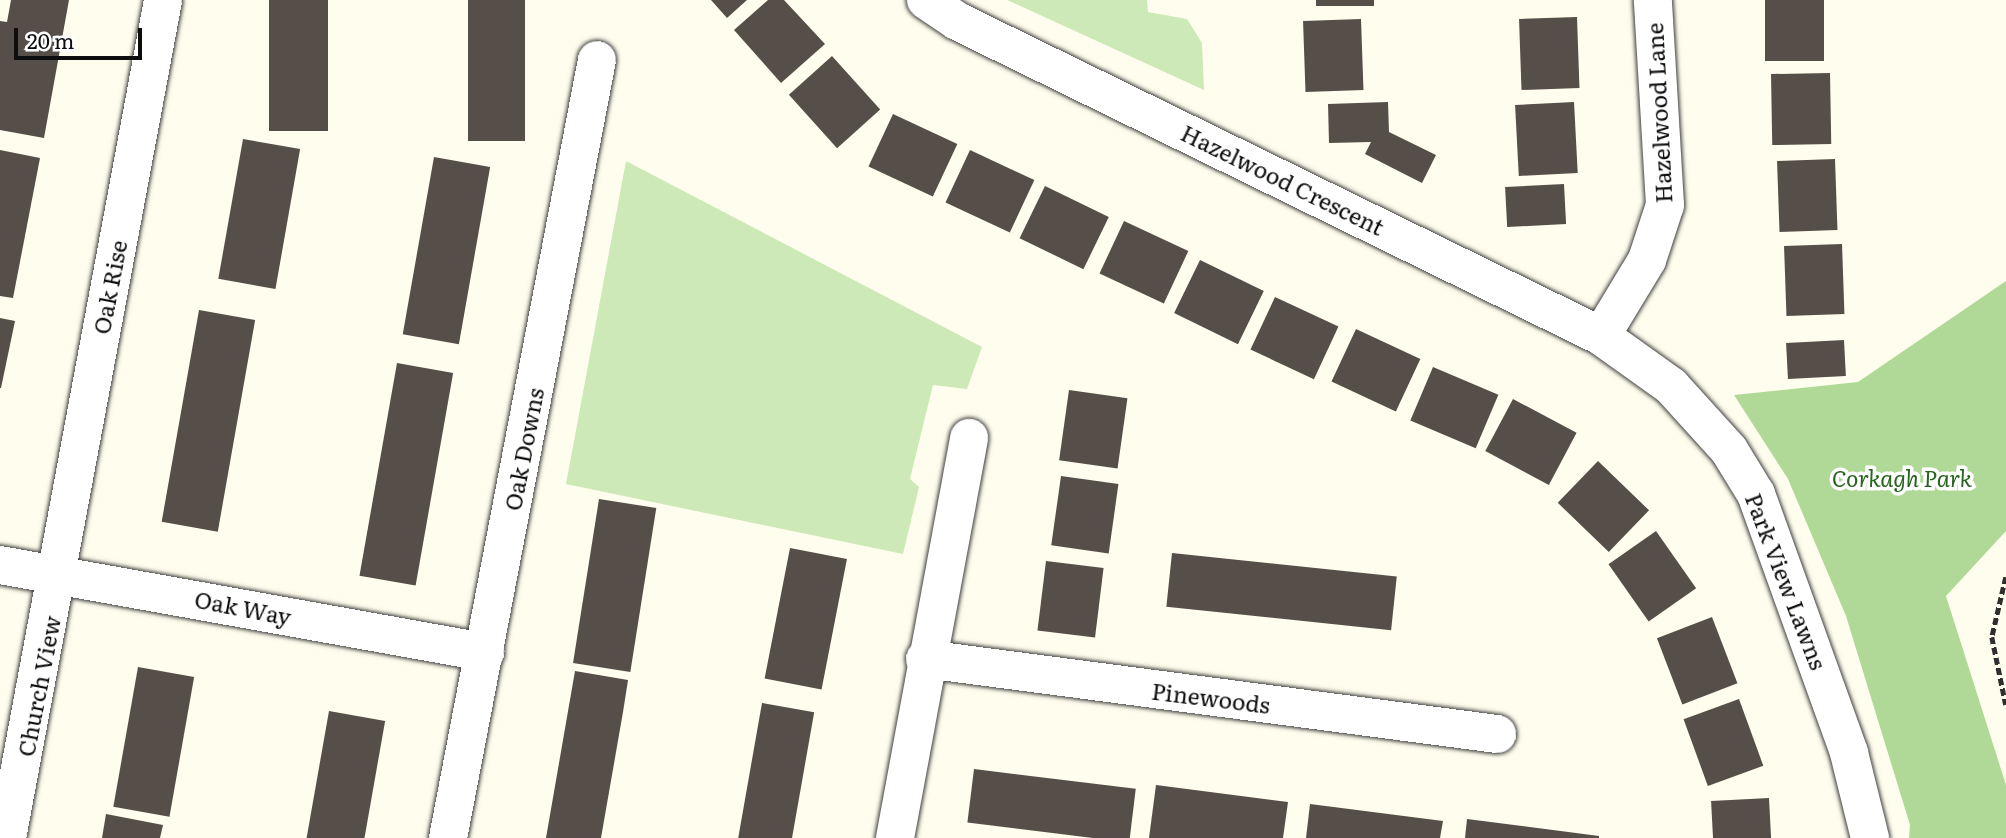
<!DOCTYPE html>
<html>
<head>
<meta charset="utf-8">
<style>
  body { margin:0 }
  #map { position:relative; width:2006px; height:838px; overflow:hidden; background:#fffded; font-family:Literata,serif }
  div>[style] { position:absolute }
  .green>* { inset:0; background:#cde9b7 }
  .forest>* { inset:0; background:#b0d997 }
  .building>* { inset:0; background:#564f49; transform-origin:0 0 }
  .path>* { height:4.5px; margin-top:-2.25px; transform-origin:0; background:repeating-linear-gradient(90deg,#2f2f2f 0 7px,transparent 0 10.5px) }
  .roads { filter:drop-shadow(0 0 2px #404040) drop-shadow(0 0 2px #404040) }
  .minor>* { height:38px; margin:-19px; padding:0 19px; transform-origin:19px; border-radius:19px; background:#fff }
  span { translate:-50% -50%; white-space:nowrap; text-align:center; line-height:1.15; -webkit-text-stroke:7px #fff; paint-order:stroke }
  .street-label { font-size:23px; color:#0d0d0d }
  .park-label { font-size:23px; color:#27641e; font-style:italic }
  .scale { position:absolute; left:14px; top:28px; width:128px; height:32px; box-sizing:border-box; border:4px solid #0d0d0d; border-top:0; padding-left:9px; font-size:21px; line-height:24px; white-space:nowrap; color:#0d0d0d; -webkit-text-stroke:5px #fff; paint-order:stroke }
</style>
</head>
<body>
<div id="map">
  <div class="green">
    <i style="clip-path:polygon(1007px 0,1147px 0,1148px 12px,1187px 19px,1202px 43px,1204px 90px)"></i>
    <i style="clip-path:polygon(626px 161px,982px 347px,967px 389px,933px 385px,910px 479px,919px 487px,903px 554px,566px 484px)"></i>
  </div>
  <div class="forest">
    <i style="clip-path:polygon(2006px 281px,2006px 531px,1946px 596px,2006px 785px,2006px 838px,1909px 838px,1910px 825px,1846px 616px,1788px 479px,1734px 395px,1858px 382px)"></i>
  </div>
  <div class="building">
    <i style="clip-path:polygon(11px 0,69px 0,44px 138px,0 130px,0 21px,7px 22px)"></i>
    <i style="left:269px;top:0;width:59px;height:131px"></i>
    <i style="left:468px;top:0;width:57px;height:141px"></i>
    <i style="clip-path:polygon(711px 0,747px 0,727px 18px)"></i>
    <i style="clip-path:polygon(768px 0,784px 0,825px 44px,781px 83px,734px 30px)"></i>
    <i style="left:1316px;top:0;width:58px;height:6px"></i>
    <i style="left:1765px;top:0;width:59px;height:61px"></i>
    <i style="left:1577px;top:17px;width:71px;height:58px;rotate:88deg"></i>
    <i style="left:1361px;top:19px;width:71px;height:58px;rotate:88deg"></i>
    <i style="left:832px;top:56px;width:72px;height:58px;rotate:48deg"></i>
    <i style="left:1830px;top:73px;width:71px;height:59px;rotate:89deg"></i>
    <i style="clip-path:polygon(1388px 102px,1389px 132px,1436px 155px,1422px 183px,1365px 154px,1371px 142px,1329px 143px,1328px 104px)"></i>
    <i style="left:1574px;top:102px;width:71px;height:59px;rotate:87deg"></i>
    <i style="left:893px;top:114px;width:71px;height:58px;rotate:25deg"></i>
    <i style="left:243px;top:139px;width:58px;height:142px;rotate:10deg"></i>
    <i style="clip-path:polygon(0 150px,40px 158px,13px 298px,0 296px)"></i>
    <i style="left:970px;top:150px;width:71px;height:58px;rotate:25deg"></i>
    <i style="left:434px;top:157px;width:57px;height:180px;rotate:10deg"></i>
    <i style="left:1835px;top:159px;width:71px;height:58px;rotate:88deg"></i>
    <i style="left:1564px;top:184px;width:40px;height:59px;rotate:87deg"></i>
    <i style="left:1045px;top:186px;width:71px;height:58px;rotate:26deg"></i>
    <i style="left:1124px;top:221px;width:71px;height:58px;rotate:25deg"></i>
    <i style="left:1842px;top:244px;width:70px;height:58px;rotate:88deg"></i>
    <i style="left:1200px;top:260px;width:71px;height:59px;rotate:26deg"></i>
    <i style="left:1275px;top:297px;width:70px;height:58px;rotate:25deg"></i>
    <i style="left:199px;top:310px;width:57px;height:215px;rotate:10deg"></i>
    <i style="clip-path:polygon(0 318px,15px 321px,1px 388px,0 388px)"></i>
    <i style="left:1356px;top:329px;width:71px;height:58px;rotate:25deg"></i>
    <i style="left:1844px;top:340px;width:36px;height:58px;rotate:87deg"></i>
    <i style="left:397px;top:363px;width:57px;height:216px;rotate:10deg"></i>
    <i style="left:1433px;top:367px;width:71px;height:58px;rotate:23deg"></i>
    <i style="left:1069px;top:390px;width:59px;height:71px;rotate:8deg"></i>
    <i style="left:1513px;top:399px;width:72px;height:59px;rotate:28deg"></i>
    <i style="left:1598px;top:461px;width:71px;height:58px;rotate:44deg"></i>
    <i style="left:1061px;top:476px;width:58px;height:70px;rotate:8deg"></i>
    <i style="left:599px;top:499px;width:58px;height:166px;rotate:9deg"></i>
    <i style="left:1656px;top:531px;width:70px;height:58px;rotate:55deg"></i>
    <i style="left:790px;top:548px;width:58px;height:133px;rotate:11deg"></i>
    <i style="left:1172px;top:553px;width:226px;height:54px;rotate:6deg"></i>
    <i style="left:1046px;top:561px;width:58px;height:70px;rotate:7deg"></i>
    <i style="left:1712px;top:617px;width:71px;height:59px;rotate:69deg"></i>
    <i style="left:138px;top:667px;width:57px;height:142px;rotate:10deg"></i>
    <i style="clip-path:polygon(575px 671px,628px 680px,623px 712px,601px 838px,546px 838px)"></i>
    <i style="left:1739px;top:699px;width:71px;height:59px;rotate:70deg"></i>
    <i style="left:762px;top:703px;width:53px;height:137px;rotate:10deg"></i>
    <i style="left:329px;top:711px;width:57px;height:129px;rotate:10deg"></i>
    <i style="left:974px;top:769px;width:163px;height:54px;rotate:7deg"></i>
    <i style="clip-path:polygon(1156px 785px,1288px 802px,1283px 838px,1149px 838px)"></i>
    <i style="left:1769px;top:798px;width:40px;height:58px;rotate:87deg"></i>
    <i style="clip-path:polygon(1310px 804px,1443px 821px,1440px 838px,1306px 838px)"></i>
    <i style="clip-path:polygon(106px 814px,163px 825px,160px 838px,102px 838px)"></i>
    <i style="clip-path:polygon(1467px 819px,1599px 836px,1599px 838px,1465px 838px)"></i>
  </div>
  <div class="path">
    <i style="left:2006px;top:577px;width:62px;rotate:103.1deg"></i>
    <i style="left:1992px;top:637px;width:69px;rotate:78.4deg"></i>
  </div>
  <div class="roads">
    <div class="minor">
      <i style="left:926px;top:0;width:37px;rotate:34deg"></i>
      <i style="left:957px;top:21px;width:717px;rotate:26.06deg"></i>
      <i style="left:1601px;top:336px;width:86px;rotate:35.5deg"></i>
      <i style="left:1671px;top:386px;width:86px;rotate:47.8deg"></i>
      <i style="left:1729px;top:450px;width:52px;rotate:58.5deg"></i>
      <i style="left:1756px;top:494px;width:275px;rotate:70.2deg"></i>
      <i style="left:1849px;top:753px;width:88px;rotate:76.1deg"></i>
      <i style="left:1601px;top:336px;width:89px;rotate:-58.8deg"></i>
      <i style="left:1647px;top:260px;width:58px;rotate:-71.9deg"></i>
      <i style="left:1665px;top:205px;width:205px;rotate:-93.4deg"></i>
      <i style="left:0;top:565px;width:493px;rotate:10.2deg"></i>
      <i style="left:925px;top:659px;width:577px;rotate:7.47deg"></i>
      <i style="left:7px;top:838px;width:852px;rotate:-79.45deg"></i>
      <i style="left:448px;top:838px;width:792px;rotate:-79.16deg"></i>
      <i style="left:895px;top:838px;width:407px;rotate:-79.5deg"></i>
    </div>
  </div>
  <div class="street-label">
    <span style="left:1658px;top:113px;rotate:-93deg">Hazelwood Lane</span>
    <span style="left:1283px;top:179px;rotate:26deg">Hazelwood Crescent</span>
    <span style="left:109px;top:287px;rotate:-79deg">Oak Rise</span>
    <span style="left:523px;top:449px;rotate:-79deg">Oak Downs</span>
    <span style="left:1787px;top:581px;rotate:69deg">Park View Lawns</span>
    <span style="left:243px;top:607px;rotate:11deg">Oak Way</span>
    <span style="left:38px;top:686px;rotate:-79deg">Church View</span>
    <span style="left:1211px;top:697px;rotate:7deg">Pinewoods</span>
  </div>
  <div class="park-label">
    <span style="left:1902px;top:477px">Corkagh Park</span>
  </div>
  <div class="scale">20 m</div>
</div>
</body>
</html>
